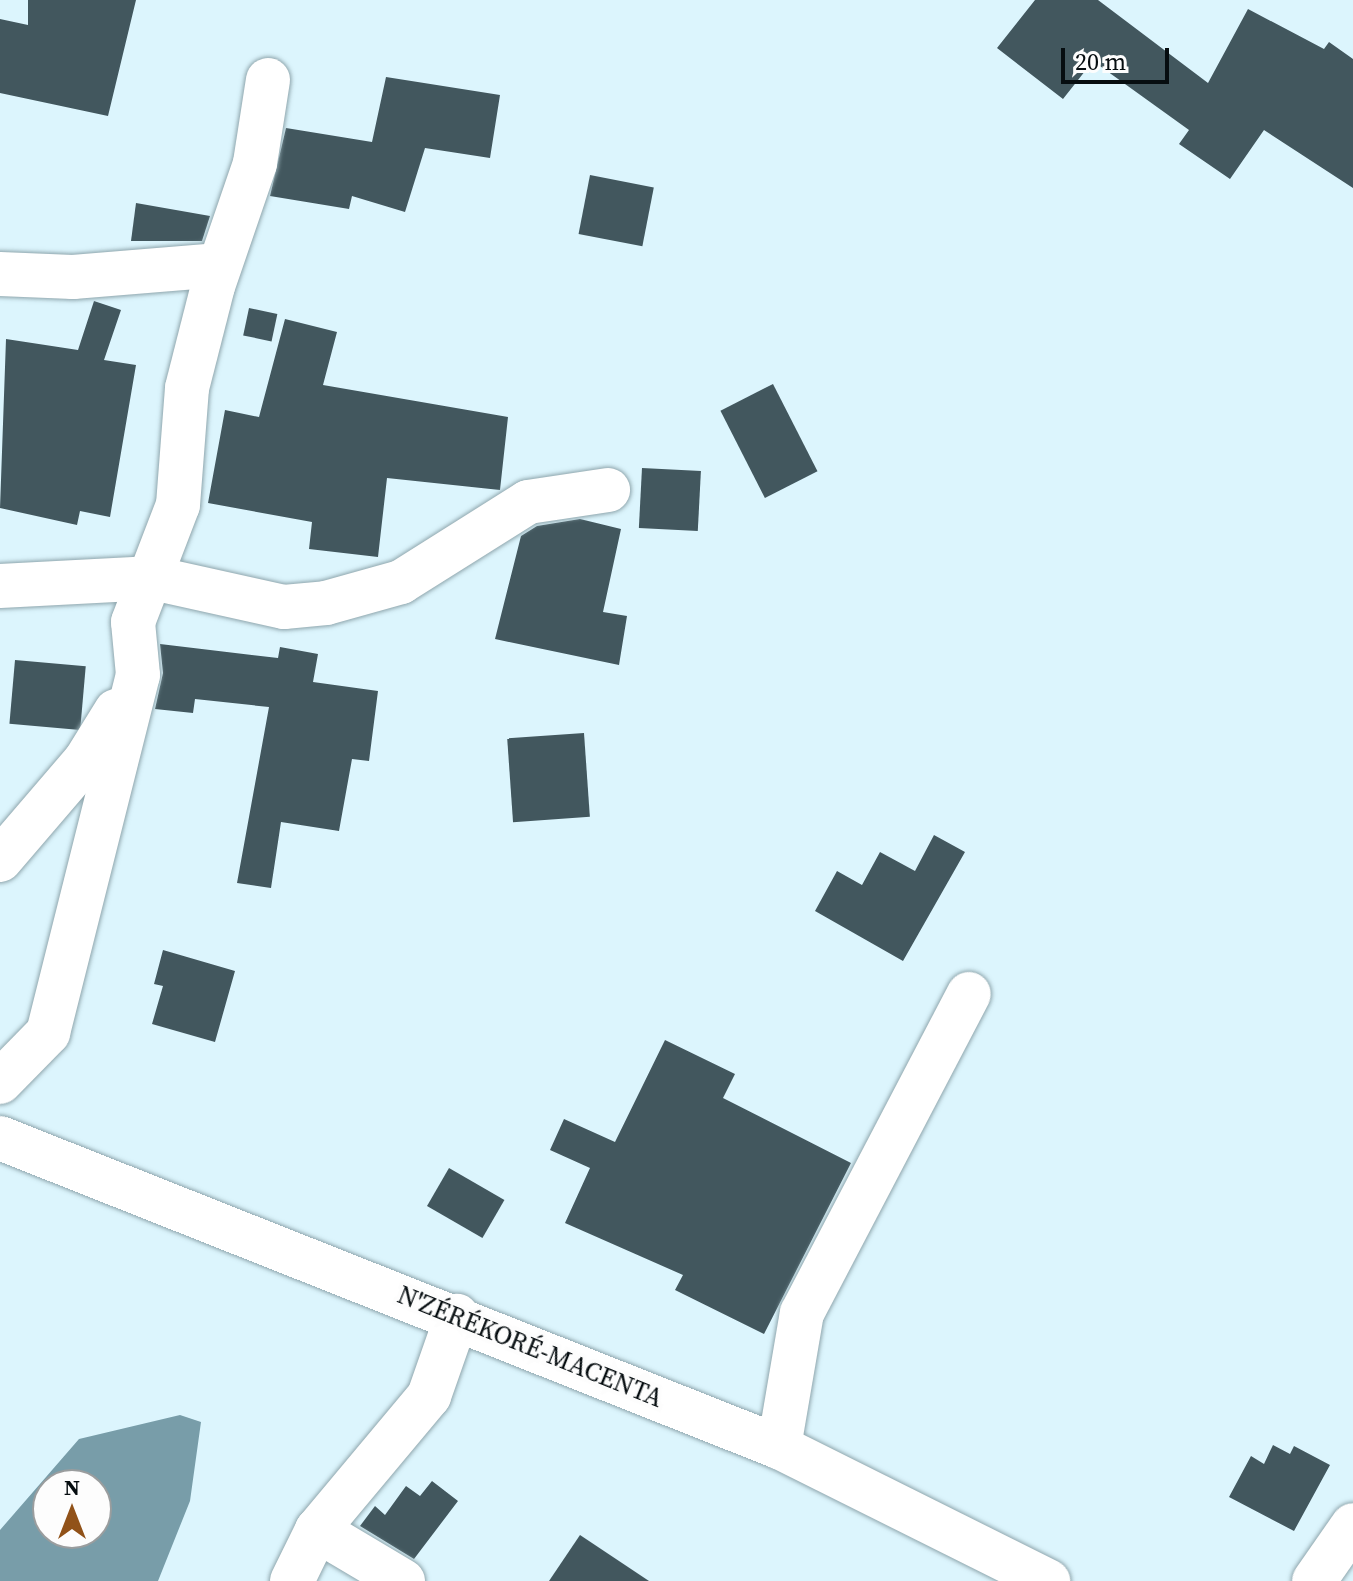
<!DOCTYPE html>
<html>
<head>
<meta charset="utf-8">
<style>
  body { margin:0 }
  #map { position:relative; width:1353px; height:1581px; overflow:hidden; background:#dcf5fd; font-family:"Source Serif 4",serif }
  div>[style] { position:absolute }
  .water>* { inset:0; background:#789da9 }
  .building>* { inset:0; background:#42575e; transform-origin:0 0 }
  .roads { filter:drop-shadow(0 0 2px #8fa6ad) drop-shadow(0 0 2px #8fa6ad) }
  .minor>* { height:44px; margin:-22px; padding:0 22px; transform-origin:22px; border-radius:22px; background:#fff }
  .highway>* { height:44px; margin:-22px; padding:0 22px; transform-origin:22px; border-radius:22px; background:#fff }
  span { translate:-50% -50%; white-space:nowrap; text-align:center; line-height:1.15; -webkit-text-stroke:8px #fdfdfd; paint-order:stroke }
  .street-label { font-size:26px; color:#060d10 }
  .north { position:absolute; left:32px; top:1469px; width:80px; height:80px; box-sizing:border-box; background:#fdfdfd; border:2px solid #9a9d9e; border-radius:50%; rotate:0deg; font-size:22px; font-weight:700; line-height:32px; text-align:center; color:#060d10 }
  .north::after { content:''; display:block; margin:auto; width:28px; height:36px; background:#915219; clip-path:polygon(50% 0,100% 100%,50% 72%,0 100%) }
  .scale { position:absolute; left:1061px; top:48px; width:108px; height:36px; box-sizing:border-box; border:4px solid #060d10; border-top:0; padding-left:10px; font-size:24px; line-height:28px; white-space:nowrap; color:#060d10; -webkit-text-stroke:6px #fdfdfd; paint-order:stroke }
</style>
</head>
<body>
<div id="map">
  <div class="water">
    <i style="clip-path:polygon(evenodd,180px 1415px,201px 1422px,190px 1501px,158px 1581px,0 1581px,0 1530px,79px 1439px,180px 1415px,48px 1485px,96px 1485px,96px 1533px,48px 1533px,48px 1485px)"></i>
  </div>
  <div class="building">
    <i style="clip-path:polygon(28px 0,136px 0,108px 116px,0 93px,0 19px,28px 25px)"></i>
    <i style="clip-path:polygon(1035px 0,1098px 0,1208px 83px,1248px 9px,1324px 49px,1329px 42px,1353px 59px,1353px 188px,1264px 130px,1230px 179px,1179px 144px,1189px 130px,1093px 61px,1063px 99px,997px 48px)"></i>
    <i style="clip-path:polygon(386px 77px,500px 95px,490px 158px,425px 148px,405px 212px,352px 196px,349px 209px,270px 196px,286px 128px,372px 142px)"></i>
    <i style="left:590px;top:175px;width:65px;height:60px;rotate:11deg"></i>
    <i style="clip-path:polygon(136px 203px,210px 216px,202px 241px,131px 241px)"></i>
    <i style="clip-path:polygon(94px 301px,121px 310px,104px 360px,136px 365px,110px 517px,80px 511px,77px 525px,0 508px,6px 339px,78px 350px)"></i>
    <i style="left:249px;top:308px;width:29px;height:28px;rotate:12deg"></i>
    <i style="clip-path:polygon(285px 319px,337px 332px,323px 385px,508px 417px,500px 490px,387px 478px,378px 557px,309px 549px,312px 522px,208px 503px,225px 410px,259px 417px)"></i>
    <i style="left:773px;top:384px;width:98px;height:59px;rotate:63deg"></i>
    <i style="left:642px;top:468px;width:59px;height:60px;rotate:3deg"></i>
    <i style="clip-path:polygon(580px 519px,621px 529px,603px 612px,627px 616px,619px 665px,495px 639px,521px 536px,537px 526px)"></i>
    <i style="clip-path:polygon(160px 644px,278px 658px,280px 647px,318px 654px,313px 682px,378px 691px,369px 761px,352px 759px,339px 831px,281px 822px,271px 888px,237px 883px,269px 707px,195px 699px,193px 713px,155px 709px,163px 673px)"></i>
    <i style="left:15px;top:660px;width:71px;height:64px;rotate:5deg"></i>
    <i style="left:584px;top:733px;width:84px;height:77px;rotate:86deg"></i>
    <i style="clip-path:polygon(934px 835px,965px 852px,903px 961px,815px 911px,837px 871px,862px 885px,880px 852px,915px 871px)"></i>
    <i style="clip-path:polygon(163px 950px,235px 971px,215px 1042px,152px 1024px,163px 986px,154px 984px)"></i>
    <i style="clip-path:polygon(665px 1040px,735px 1074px,723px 1098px,851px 1163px,764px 1334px,675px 1290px,683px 1275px,565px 1223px,590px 1168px,550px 1150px,564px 1119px,615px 1142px)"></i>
    <i style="left:449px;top:1168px;width:64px;height:44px;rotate:30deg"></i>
    <i style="clip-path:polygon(1273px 1445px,1290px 1454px,1294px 1446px,1330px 1465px,1294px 1531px,1229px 1497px,1251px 1456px,1264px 1464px)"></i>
    <i style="clip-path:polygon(432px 1481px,458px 1501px,414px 1559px,360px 1526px,375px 1506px,385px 1515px,406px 1486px,420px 1496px)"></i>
    <i style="clip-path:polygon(580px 1535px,649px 1581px,549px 1581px)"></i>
  </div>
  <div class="roads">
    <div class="minor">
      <i style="left:0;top:274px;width:73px;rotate:2.4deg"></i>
      <i style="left:73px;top:277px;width:147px;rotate:-4.7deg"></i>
      <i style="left:0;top:586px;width:153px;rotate:-3deg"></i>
      <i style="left:153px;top:578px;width:134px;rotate:12.5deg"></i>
      <i style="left:284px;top:607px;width:42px;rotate:-5.4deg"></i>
      <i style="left:326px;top:603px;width:78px;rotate:-15.6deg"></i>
      <i style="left:401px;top:582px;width:150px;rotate:-32.2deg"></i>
      <i style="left:528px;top:502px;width:81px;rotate:-8.5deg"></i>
      <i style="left:0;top:860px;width:130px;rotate:-49.4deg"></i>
      <i style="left:85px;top:761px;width:59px;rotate:-58.2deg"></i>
      <i style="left:0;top:1082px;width:69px;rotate:-45.6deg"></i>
      <i style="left:48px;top:1033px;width:369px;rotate:-75.9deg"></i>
      <i style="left:138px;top:675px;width:53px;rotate:-95.4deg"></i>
      <i style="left:133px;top:622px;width:125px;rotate:-69deg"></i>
      <i style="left:178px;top:505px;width:117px;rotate:-85.6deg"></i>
      <i style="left:187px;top:388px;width:105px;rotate:-75.7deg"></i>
      <i style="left:213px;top:286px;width:130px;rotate:-71.1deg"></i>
      <i style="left:255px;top:163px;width:84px;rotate:-81.1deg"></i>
      <i style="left:779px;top:1447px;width:136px;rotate:-80.3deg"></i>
      <i style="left:802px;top:1313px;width:360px;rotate:-62.4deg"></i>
      <i style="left:317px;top:1530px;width:175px;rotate:-50.1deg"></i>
      <i style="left:429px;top:1396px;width:85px;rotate:-70.7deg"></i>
      <i style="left:292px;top:1581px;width:57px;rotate:-63.9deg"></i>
      <i style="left:317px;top:1530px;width:100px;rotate:30.7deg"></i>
      <i style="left:1314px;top:1581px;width:68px;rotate:-55.1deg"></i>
    </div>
    <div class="highway">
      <i style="left:0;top:1138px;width:838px;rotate:21.64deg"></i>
      <i style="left:779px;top:1447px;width:301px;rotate:26.5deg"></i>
    </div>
  </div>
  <div class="street-label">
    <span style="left:530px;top:1347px;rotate:22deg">N'ZÉRÉKORÉ-MACENTA</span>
  </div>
  <div class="north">N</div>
  <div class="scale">20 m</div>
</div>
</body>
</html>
